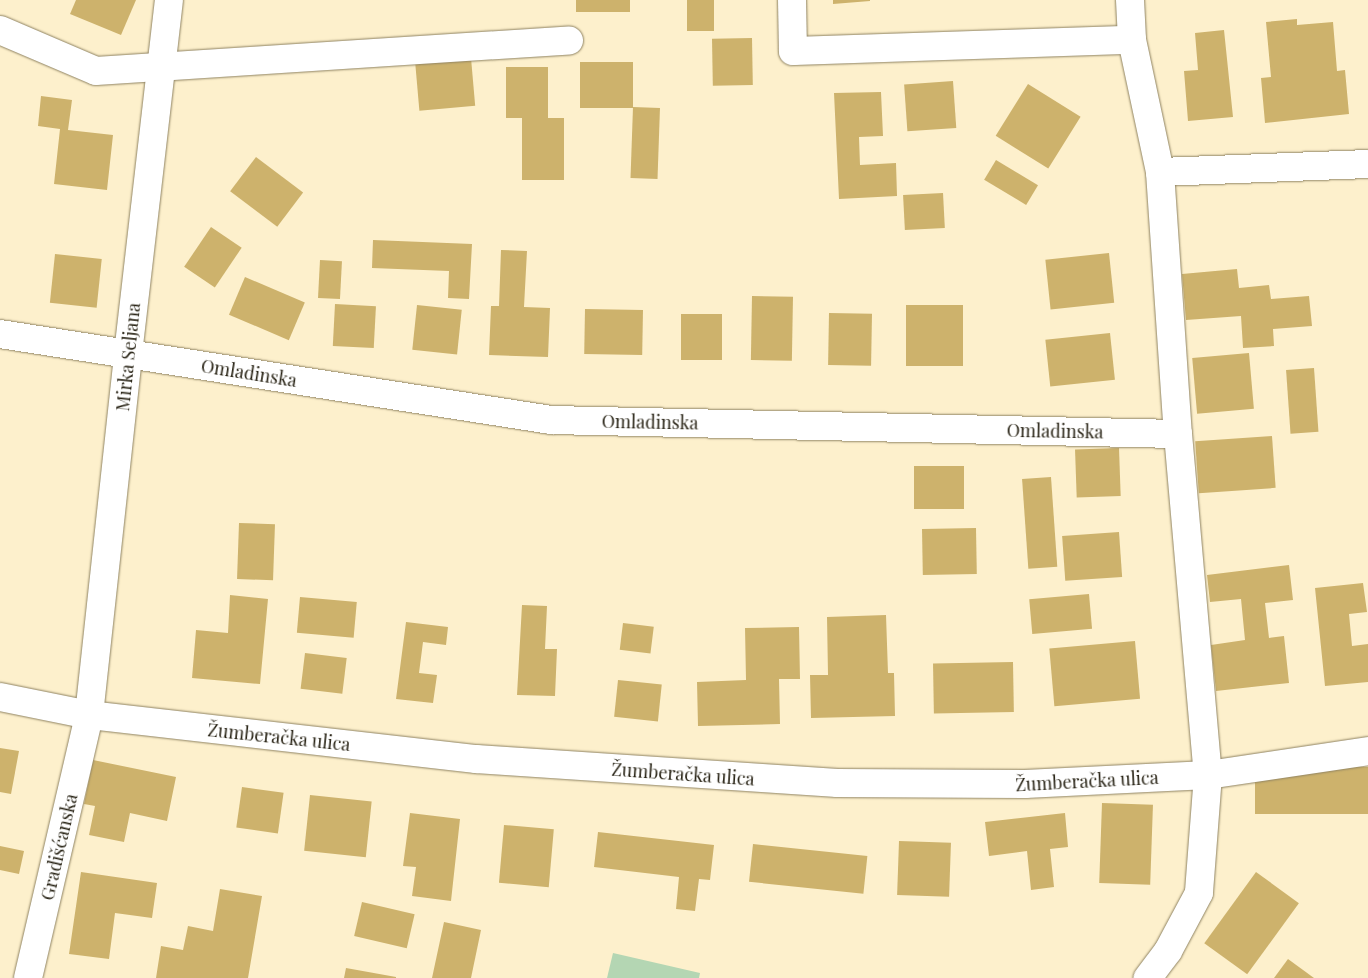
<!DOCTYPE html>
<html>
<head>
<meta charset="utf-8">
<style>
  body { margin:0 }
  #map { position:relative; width:1368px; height:978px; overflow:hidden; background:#fdf0cc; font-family:"Playfair Display",serif }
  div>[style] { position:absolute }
  .green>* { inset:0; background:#b4d6b3 }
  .building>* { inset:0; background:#cdb26c; transform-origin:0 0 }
  .roads { filter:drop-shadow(0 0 1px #8f8362) drop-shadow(0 0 1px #8f8362) }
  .minor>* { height:28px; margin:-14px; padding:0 14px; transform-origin:14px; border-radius:14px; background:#fff }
  .secondary>* { height:28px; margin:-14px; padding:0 14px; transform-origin:14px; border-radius:14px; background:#fff }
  span { translate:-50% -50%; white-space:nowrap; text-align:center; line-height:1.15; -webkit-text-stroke:4.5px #fff; paint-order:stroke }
  .street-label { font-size:18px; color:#282315 }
</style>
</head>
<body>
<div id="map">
  <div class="green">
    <i style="clip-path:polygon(613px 953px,700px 973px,699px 978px,607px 978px)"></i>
  </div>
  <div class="building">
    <i style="clip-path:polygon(76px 0,136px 0,121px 35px,70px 14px)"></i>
    <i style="left:576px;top:0;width:54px;height:12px"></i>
    <i style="left:687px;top:0;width:27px;height:31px"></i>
    <i style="clip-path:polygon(833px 0,870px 0,870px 1px,833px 4px)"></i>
    <i style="clip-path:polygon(1297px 19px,1297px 25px,1333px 22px,1337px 71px,1345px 70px,1349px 114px,1265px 123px,1261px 78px,1271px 77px,1266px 22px)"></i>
    <i style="clip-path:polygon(1224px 30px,1233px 117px,1188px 121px,1184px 71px,1198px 70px,1195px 33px)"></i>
    <i style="left:752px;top:38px;width:47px;height:40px;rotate:89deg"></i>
    <i style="left:471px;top:58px;width:48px;height:56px;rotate:85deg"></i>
    <i style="left:580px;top:62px;width:53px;height:46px"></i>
    <i style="clip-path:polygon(506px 67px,548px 67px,548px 118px,564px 118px,564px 180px,522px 180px,522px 118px,506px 118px)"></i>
    <i style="left:953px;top:81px;width:47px;height:49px;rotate:86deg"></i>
    <i style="left:1028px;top:84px;width:62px;height:61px;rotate:32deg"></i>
    <i style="clip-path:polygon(881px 92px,883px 136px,859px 137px,860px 165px,896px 163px,897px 196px,839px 199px,834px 93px)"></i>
    <i style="clip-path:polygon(41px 96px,72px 100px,68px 130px,113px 135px,107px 190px,54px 184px,60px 129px,38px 126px)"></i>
    <i style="left:633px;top:107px;width:27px;height:71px;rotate:2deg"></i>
    <i style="left:256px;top:157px;width:59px;height:43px;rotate:37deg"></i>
    <i style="left:996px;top:160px;width:49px;height:23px;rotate:31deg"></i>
    <i style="left:943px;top:193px;width:35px;height:40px;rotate:87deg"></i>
    <i style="left:211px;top:227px;width:37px;height:48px;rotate:34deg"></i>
    <i style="clip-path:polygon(373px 240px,472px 244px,469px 299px,448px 298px,449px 271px,372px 268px)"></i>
    <i style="clip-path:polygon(501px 250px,527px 251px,524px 307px,550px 308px,548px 357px,489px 355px,491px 306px,499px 306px)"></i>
    <i style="left:1109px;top:253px;width:50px;height:64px;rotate:84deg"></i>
    <i style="left:55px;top:254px;width:47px;height:49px;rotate:6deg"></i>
    <i style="left:320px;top:260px;width:22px;height:38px;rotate:3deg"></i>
    <i style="clip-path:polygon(1237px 269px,1239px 288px,1269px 285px,1271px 299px,1309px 296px,1312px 326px,1273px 329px,1274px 346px,1243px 348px,1241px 316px,1186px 320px,1182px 274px)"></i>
    <i style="left:245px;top:277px;width:65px;height:41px;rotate:23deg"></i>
    <i style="left:752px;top:296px;width:41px;height:64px;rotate:1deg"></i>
    <i style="left:335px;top:304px;width:41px;height:42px;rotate:3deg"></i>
    <i style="left:417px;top:305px;width:45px;height:45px;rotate:6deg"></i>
    <i style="left:906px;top:305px;width:57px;height:61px"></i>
    <i style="left:585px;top:309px;width:58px;height:45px;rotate:1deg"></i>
    <i style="left:829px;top:313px;width:43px;height:52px;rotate:1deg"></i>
    <i style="left:681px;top:314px;width:41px;height:46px"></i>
    <i style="left:1110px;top:333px;width:47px;height:65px;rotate:84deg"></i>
    <i style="left:1249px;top:353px;width:56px;height:57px;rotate:85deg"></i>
    <i style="left:1314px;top:368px;width:64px;height:28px;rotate:86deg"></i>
    <i style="left:1272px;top:436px;width:52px;height:77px;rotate:86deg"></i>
    <i style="left:1119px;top:448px;width:48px;height:44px;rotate:88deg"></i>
    <i style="left:914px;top:466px;width:50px;height:43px"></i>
    <i style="left:1051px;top:477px;width:90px;height:29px;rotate:86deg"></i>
    <i style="left:239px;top:523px;width:36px;height:56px;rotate:2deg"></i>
    <i style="left:976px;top:528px;width:46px;height:54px;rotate:89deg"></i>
    <i style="left:1119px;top:532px;width:45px;height:57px;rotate:86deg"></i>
    <i style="clip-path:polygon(1289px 565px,1293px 600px,1265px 603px,1269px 638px,1284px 636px,1289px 683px,1216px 691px,1211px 645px,1245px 640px,1241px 599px,1210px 602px,1207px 575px)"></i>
    <i style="clip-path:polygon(1363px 583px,1367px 612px,1349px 614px,1352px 646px,1368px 644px,1368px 682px,1325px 686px,1315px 588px)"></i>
    <i style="left:1089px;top:594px;width:35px;height:60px;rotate:85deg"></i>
    <i style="clip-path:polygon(230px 595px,268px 599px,260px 684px,192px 678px,196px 630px,228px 633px)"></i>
    <i style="left:300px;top:597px;width:57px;height:36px;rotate:5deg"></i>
    <i style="clip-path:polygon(522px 605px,547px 606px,545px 649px,557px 649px,555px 696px,517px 695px)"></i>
    <i style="clip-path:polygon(886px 615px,888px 673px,894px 673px,895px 716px,811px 718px,810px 675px,828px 675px,827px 617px)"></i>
    <i style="clip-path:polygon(406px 622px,448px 627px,446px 645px,423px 642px,419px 673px,437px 675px,433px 703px,396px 699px)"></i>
    <i style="left:623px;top:623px;width:31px;height:27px;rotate:7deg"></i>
    <i style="clip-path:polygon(799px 627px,800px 679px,779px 679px,780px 724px,698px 726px,697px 682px,746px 680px,745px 628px)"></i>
    <i style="left:1135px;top:641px;width:58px;height:86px;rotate:85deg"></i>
    <i style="left:305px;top:653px;width:42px;height:36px;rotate:7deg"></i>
    <i style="left:1013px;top:662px;width:50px;height:80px;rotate:89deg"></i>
    <i style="left:618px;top:680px;width:44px;height:37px;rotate:6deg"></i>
    <i style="clip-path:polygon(0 748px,19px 751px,11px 794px,0 792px)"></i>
    <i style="clip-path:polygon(93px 760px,176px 777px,167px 821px,130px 813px,124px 842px,89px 835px,95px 806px,84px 804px)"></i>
    <i style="left:1368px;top:767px;width:47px;height:113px;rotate:90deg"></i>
    <i style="left:242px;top:787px;width:42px;height:41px;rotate:8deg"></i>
    <i style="left:310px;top:795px;width:62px;height:56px;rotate:6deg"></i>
    <i style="left:1102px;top:803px;width:51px;height:80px;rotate:2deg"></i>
    <i style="clip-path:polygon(410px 813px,460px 819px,451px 901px,412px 896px,416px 867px,403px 866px)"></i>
    <i style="clip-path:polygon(1065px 813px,1068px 847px,1050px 849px,1054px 887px,1031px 890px,1027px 851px,989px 856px,985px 822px)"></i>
    <i style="left:504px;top:825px;width:50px;height:58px;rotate:5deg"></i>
    <i style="clip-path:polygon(598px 832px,714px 845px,710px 880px,699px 879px,695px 911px,676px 909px,679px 877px,594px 867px)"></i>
    <i style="left:899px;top:841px;width:52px;height:54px;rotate:2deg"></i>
    <i style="left:753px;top:844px;width:115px;height:38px;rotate:6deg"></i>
    <i style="clip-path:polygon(0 846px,24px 851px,19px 874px,0 870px)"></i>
    <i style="clip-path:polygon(81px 872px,157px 883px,152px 918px,115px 913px,109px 959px,69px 954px)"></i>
    <i style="left:1256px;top:872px;width:53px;height:88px;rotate:36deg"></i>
    <i style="clip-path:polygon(220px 889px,262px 896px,248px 978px,156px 978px,161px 946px,183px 950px,188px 926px,213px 931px)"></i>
    <i style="left:362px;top:902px;width:54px;height:35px;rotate:13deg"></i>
    <i style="clip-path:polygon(444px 922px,481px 930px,471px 978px,432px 978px)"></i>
    <i style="clip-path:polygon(1288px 959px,1314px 978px,1274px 978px)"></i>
    <i style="clip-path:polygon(346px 968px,396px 977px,396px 978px,344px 978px)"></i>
  </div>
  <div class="roads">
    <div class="minor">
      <i style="left:792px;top:0;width:51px;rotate:88.9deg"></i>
      <i style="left:793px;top:51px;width:339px;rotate:-1.9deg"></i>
      <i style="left:1130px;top:0;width:40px;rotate:87.1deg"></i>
      <i style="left:1132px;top:40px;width:135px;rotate:78deg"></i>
      <i style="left:1160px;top:172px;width:263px;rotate:86.1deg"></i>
      <i style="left:1178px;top:434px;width:342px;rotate:85deg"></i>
      <i style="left:1208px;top:775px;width:118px;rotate:94.4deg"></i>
      <i style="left:1199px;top:893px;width:66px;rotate:118.1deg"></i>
      <i style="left:1168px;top:951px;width:34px;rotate:127deg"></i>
      <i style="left:0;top:30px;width:104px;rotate:23.1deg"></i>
      <i style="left:96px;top:71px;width:474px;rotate:-3.7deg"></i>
      <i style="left:1160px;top:172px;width:208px;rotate:-2.2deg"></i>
      <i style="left:0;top:334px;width:558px;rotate:8.87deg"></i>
      <i style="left:551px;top:420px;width:627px;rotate:1.28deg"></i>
      <i style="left:28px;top:978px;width:270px;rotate:-76.9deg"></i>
      <i style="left:89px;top:715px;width:363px;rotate:-83.8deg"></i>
      <i style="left:128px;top:354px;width:356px;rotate:-83.4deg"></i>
    </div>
    <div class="secondary">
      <i style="left:0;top:697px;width:91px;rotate:11.4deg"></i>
      <i style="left:89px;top:715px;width:389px;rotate:6.5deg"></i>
      <i style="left:476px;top:759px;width:362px;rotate:3.8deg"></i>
      <i style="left:837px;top:783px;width:188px;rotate:0.3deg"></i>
      <i style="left:1025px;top:784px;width:183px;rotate:-2.8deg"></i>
      <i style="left:1208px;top:775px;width:162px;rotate:-8.5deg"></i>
    </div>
  </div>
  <div class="street-label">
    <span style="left:128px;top:357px;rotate:-84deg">Mirka Seljana</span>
    <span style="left:249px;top:373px;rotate:9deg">Omladinska</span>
    <span style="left:650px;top:422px;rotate:1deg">Omladinska</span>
    <span style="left:1055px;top:431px;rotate:1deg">Omladinska</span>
    <span style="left:279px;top:737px;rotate:6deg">Žumberačka ulica</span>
    <span style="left:683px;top:774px;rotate:4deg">Žumberačka ulica</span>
    <span style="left:1087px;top:781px;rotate:-3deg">Žumberačka ulica</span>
    <span style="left:59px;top:847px;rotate:-77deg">Gradišćanska</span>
  </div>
</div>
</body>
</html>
